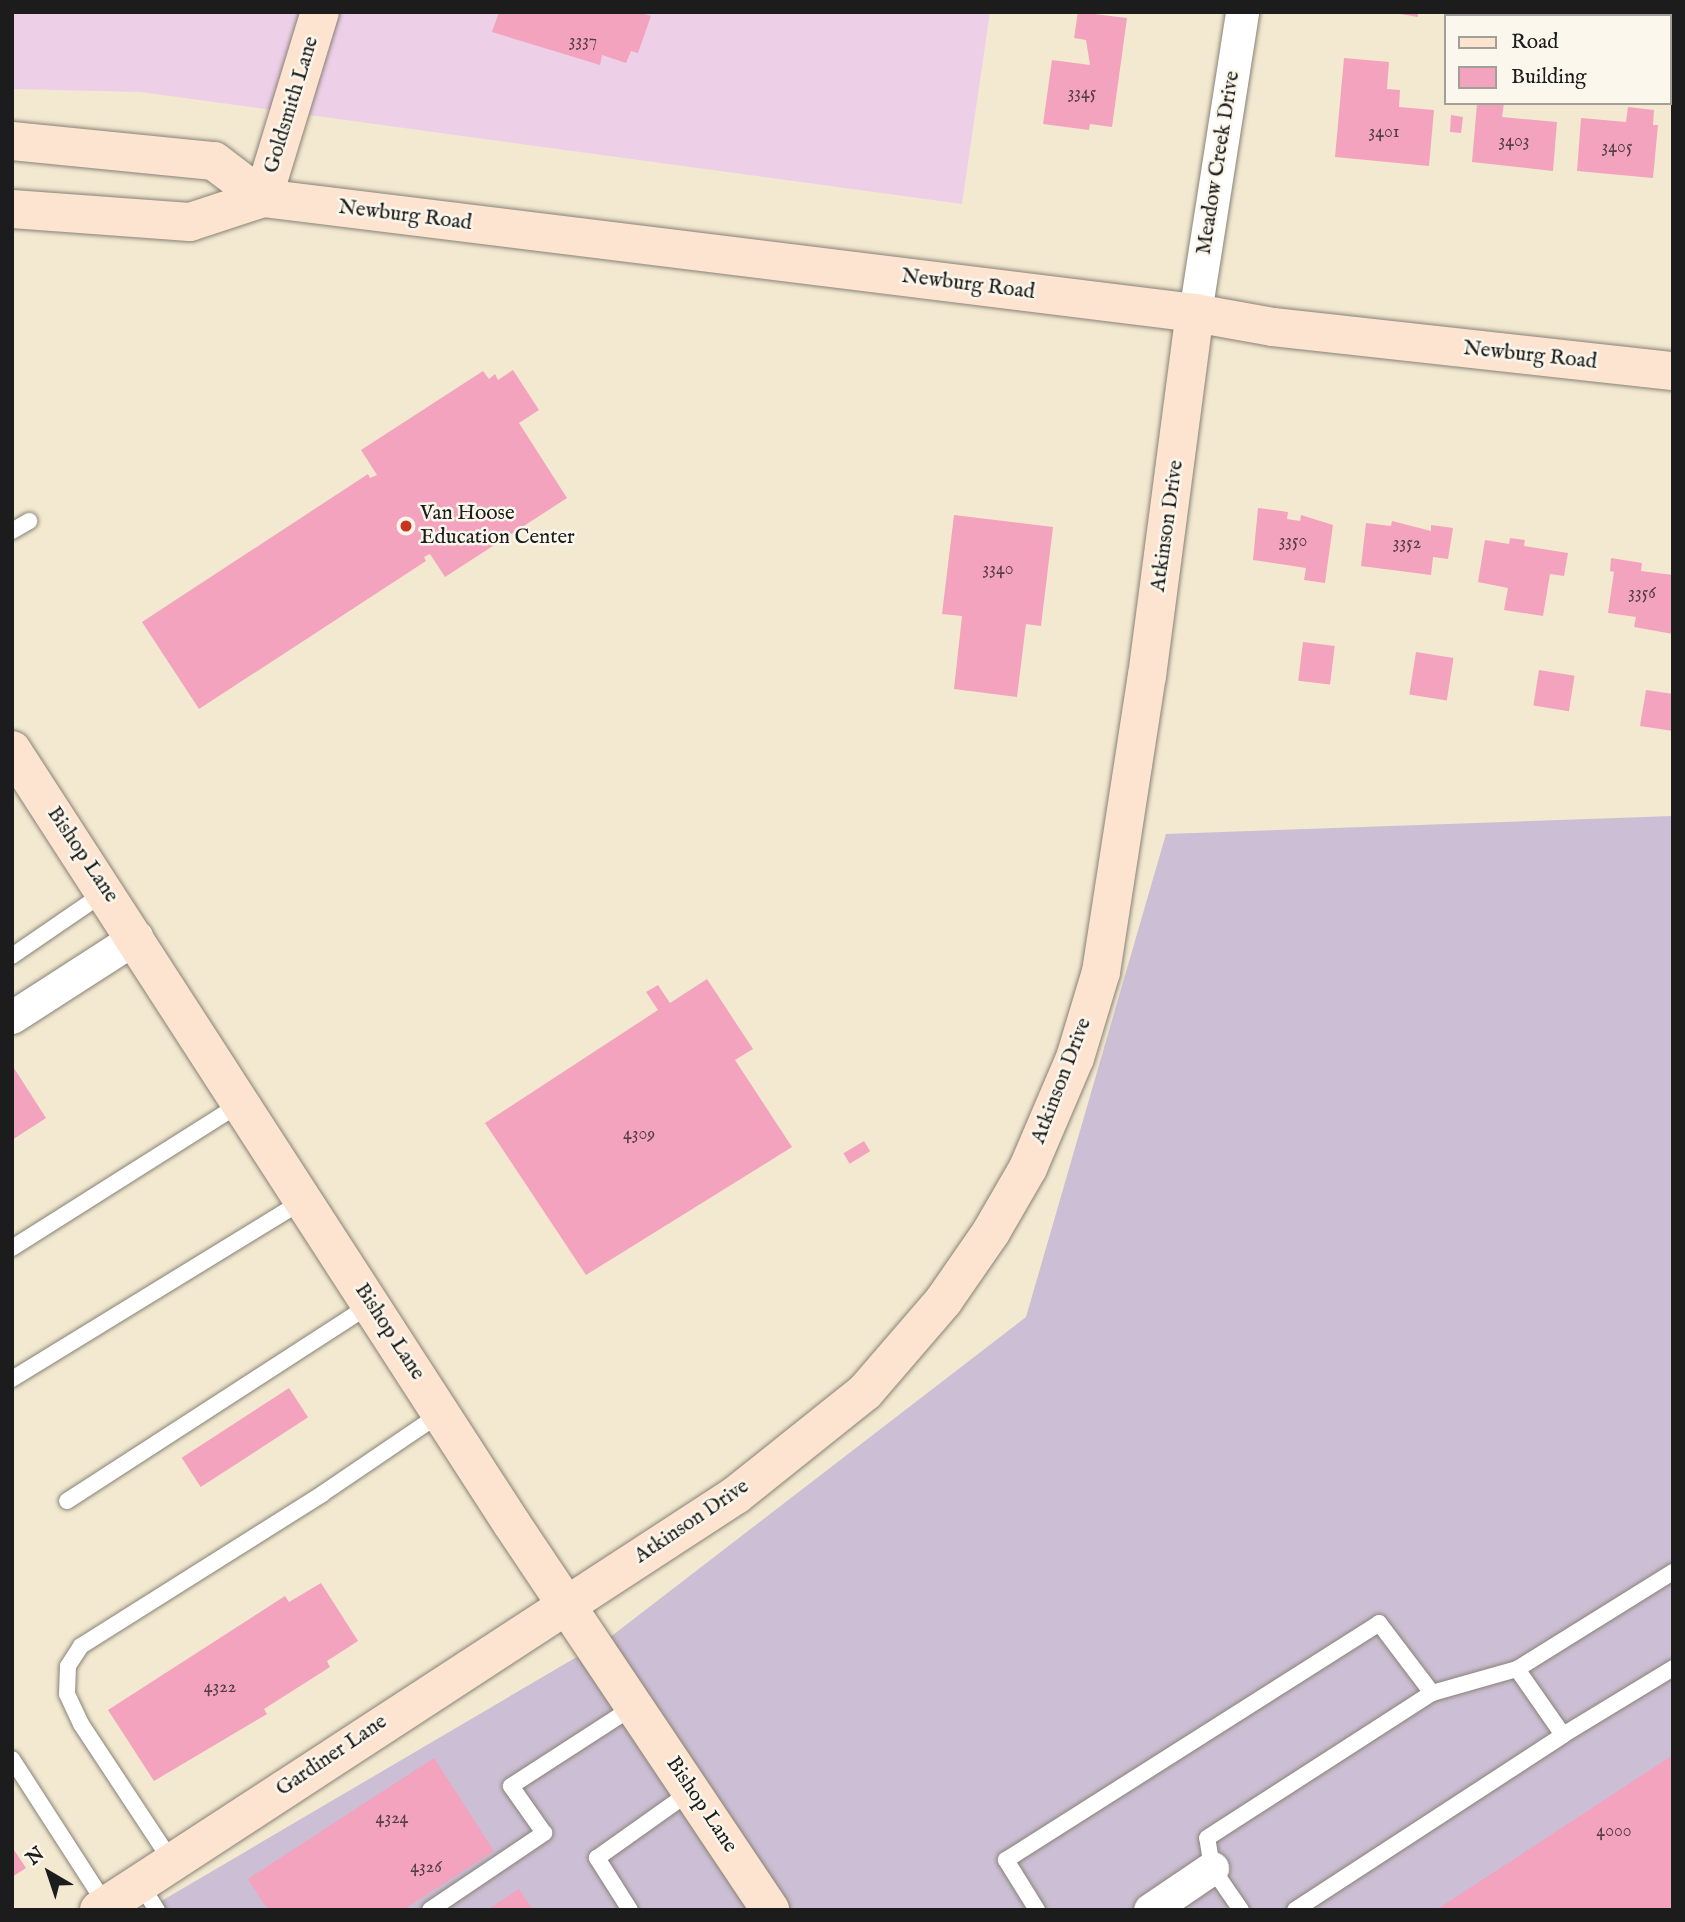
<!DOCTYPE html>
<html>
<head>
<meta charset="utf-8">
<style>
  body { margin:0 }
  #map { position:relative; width:1685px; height:1922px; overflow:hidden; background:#f3e9d1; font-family:"IM FELL English",serif }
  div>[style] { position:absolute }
  .built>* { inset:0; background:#edd0e8 }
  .industrial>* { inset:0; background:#ccbed4 }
  .building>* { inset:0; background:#f3a3be; transform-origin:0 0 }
  .roads { filter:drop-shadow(0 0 2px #888276) drop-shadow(0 0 2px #888276) }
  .lane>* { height:16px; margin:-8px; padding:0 8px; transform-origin:8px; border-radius:8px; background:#fff }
  .street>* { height:33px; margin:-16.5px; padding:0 16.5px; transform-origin:16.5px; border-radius:16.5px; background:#fff }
  .secondary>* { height:38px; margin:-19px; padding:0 19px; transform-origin:19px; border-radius:19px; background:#fde4d1 }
  .dots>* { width:19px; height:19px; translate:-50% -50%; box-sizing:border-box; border:4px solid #fbf7ec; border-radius:50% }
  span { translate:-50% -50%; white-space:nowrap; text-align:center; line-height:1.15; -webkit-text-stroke:5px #fbf7ec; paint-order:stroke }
  .number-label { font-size:18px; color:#523e44 }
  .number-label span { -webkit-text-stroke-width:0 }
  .street-label { font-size:21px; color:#1c1c1c }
  .poi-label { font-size:21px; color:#1c1c1c }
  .left { translate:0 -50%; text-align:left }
  .frame { position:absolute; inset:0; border:14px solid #1c1c1c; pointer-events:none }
  .legend { position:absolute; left:1444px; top:14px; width:228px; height:91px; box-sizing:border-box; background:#fbf7ec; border:2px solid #a29f99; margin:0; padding:9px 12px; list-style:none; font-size:21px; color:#1c1c1c }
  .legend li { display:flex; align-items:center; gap:14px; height:35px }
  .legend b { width:35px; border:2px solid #a29f99 }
  .north { position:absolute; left:14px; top:1838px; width:70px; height:70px; -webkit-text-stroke:5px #fbf7ec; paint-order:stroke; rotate:321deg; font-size:19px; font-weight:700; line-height:28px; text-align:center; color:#1c1c1c }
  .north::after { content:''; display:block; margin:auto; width:24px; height:32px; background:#1c1c1c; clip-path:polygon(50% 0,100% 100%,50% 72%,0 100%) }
</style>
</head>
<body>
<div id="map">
  <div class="built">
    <i style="clip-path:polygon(12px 12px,990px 12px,962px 204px,140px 92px,12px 89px)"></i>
  </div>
  <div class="industrial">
    <i style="clip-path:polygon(1673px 816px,1673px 1910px,146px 1910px,609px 1638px,1026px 1317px,1166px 834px)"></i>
  </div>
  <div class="building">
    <i style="clip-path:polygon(499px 12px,639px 12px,651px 16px,638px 53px,631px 51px,626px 63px,602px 55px,600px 65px,492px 32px)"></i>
    <i style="clip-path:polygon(1078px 12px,1127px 18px,1112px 127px,1090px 124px,1089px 130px,1043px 124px,1052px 60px,1090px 65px,1086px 40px,1074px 38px)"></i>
    <i style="clip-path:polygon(1388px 12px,1418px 12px,1418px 17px)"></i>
    <i style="left:1669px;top:33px;width:4px;height:40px;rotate:14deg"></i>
    <i style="clip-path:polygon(1344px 58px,1389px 62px,1387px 89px,1400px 90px,1399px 107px,1434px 110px,1429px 166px,1335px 157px)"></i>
    <i style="clip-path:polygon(1477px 103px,1504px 103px,1502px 117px,1557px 122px,1553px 171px,1472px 162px)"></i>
    <i style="clip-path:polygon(1628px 107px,1654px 110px,1653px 125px,1658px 125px,1653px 178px,1577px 171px,1581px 118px,1626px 122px)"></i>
    <i style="clip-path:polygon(1451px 115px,1463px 117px,1461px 133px,1450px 132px)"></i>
    <i style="clip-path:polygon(513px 370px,539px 410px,519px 423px,567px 498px,445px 577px,430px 554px,424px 557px,426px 561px,199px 709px,142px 622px,368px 474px,370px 478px,377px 475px,361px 450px,483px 371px,489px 379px,495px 374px,498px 380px)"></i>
    <i style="clip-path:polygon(1258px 508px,1288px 512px,1287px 519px,1300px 521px,1301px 515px,1333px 525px,1325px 583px,1304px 580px,1306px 568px,1253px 560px)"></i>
    <i style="clip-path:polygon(954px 515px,1053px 527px,1041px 626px,1026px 624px,1017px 697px,954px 689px,962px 616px,942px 614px)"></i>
    <i style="clip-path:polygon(1392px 521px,1431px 531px,1431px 525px,1453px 528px,1448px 559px,1433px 557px,1431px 575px,1361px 566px,1366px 523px,1391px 526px)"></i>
    <i style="clip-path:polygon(1510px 538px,1525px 540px,1524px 546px,1568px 553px,1564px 576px,1550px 574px,1543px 616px,1504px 610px,1508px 588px,1478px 582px,1485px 540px,1509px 544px)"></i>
    <i style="clip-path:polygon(1611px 558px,1642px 563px,1641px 571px,1673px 575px,1673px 634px,1634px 627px,1636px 617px,1608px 613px,1614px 572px,1610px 571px)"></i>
    <i style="left:1303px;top:642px;width:32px;height:39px;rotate:7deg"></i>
    <i style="left:1416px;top:652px;width:38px;height:43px;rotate:9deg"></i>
    <i style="left:1539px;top:670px;width:36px;height:36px;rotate:9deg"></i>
    <i style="clip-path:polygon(1646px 690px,1673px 694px,1673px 731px,1640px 726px)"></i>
    <i style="clip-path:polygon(707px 979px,753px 1049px,735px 1060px,792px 1147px,586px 1275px,485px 1123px,658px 1010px,646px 992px,658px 985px,670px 1003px)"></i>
    <i style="clip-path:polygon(12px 1065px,46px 1118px,12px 1140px)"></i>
    <i style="left:864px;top:1141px;width:12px;height:24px;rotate:59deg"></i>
    <i style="left:289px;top:1388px;width:35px;height:128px;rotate:57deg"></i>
    <i style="clip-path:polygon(321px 1583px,358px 1641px,327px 1661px,330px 1667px,264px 1709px,267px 1714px,154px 1781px,108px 1710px,285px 1596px,289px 1602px)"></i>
    <i style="clip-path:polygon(1673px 1755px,1673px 1910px,1436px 1910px)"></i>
    <i style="clip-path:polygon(434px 1758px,494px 1851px,403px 1910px,268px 1910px,248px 1879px)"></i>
    <i style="clip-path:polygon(12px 1847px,26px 1868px,12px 1877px)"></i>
    <i style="clip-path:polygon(519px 1889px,533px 1910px,487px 1910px)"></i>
  </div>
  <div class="roads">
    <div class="lane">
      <i style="left:12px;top:531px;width:20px;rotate:-30deg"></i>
      <i style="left:12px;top:956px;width:112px;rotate:-34.4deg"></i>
      <i style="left:12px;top:1248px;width:270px;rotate:-32.3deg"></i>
      <i style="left:12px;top:1379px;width:341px;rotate:-31.5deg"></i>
      <i style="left:67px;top:1501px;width:363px;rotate:-32.9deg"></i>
      <i style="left:1517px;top:1669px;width:80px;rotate:55.1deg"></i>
      <i style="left:1563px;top:1735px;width:129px;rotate:-31.3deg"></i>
      <i style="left:12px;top:1759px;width:174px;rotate:57.2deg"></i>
      <i style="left:172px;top:1862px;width:165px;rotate:-123.4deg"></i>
      <i style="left:81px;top:1724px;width:33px;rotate:-115deg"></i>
      <i style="left:67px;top:1694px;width:28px;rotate:-88deg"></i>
      <i style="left:68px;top:1666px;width:24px;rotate:-57deg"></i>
      <i style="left:81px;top:1646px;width:285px;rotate:-32.2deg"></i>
      <i style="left:322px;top:1494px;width:144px;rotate:-34.2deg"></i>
      <i style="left:140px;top:1883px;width:32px;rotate:58deg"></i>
      <i style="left:430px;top:1910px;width:138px;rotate:-34deg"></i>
      <i style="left:544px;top:1833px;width:57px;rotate:-125.1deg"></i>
      <i style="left:511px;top:1786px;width:145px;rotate:-32.9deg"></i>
      <i style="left:630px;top:1910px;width:62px;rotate:-122.4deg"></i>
      <i style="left:597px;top:1858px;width:114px;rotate:-35.4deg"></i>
      <i style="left:1037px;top:1910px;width:59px;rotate:-121.8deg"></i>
      <i style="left:1006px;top:1860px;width:442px;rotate:-32.4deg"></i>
      <i style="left:1379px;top:1623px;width:88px;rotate:52.9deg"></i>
      <i style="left:1241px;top:1910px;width:51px;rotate:-124.6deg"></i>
      <i style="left:1212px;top:1868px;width:30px;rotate:-99deg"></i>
      <i style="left:1207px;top:1838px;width:268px;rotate:-32.8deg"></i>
      <i style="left:1432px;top:1693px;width:88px;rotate:-15.8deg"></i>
      <i style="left:1517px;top:1669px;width:184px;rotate:-31.9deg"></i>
      <i style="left:1295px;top:1910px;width:320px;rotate:-33.1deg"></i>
    </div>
    <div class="street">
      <i style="left:1195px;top:313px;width:305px;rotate:-81.1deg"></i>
      <i style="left:12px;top:1017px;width:148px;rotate:-32.8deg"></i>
      <i style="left:1150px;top:1910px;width:75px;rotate:-34.1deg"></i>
    </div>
    <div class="secondary">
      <i style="left:12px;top:141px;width:203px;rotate:5.7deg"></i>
      <i style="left:214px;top:161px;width:61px;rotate:37.1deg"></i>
      <i style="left:263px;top:198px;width:195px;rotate:-73deg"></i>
      <i style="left:12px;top:209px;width:178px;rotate:4.2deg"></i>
      <i style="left:190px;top:222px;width:77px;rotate:-18.2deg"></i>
      <i style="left:263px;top:198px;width:939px;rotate:7.03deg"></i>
      <i style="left:1195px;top:313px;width:79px;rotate:10.2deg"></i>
      <i style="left:1273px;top:327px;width:402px;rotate:6.3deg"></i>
      <i style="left:12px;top:750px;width:921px;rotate:57.14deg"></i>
      <i style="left:512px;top:1524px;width:464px;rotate:56.2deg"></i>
      <i style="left:99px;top:1910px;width:760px;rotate:-33.08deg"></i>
      <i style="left:736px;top:1495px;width:165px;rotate:-38.6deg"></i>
      <i style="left:865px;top:1392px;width:121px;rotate:-49.3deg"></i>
      <i style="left:944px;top:1300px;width:83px;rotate:-55.3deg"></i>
      <i style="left:991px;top:1232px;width:74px;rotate:-60deg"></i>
      <i style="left:1028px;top:1168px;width:120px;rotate:-66.9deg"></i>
      <i style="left:1075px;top:1058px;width:90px;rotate:-73.2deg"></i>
      <i style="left:1101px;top:972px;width:300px;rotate:-81.2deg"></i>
      <i style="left:1147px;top:676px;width:366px;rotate:-82.5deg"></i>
    </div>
  </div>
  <div class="dots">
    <i style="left:406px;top:526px;background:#c8321e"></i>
  </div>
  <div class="number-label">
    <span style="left:583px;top:42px">3337</span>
    <span style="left:1082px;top:94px">3345</span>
    <span style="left:1384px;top:133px">3401</span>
    <span style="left:1514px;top:142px">3403</span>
    <span style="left:1617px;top:148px">3405</span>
    <span style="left:1293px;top:542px">3350</span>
    <span style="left:1407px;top:544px">3352</span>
    <span style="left:998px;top:570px">3340</span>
    <span style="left:1642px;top:594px">3356</span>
    <span style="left:639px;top:1135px">4309</span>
    <span style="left:220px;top:1688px">4322</span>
    <span style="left:392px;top:1819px">4324</span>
    <span style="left:1614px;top:1832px">4000</span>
    <span style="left:426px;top:1868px">4326</span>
  </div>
  <div class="street-label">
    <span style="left:292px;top:105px;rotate:-73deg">Goldsmith Lane</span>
    <span style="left:1219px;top:163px;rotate:-81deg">Meadow Creek Drive</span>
    <span style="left:405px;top:216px;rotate:7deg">Newburg Road</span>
    <span style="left:968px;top:285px;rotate:7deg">Newburg Road</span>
    <span style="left:1530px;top:356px;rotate:6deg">Newburg Road</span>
    <span style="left:1168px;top:526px;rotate:-82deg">Atkinson Drive</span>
    <span style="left:82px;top:855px;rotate:56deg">Bishop Lane</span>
    <span style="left:1062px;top:1081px;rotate:-69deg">Atkinson Drive</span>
    <span style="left:389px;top:1332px;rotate:57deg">Bishop Lane</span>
    <span style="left:692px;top:1522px;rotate:-34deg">Atkinson Drive</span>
    <span style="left:332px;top:1756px;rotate:-34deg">Gardiner Lane</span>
    <span style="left:701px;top:1805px;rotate:56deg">Bishop Lane</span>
  </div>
  <div class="poi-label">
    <span class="left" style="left:420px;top:526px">Van Hoose<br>Education Center</span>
  </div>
  <div class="frame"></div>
  <ul class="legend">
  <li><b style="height:9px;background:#fde4d1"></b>Road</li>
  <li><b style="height:19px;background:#f3a3be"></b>Building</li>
  </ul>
  <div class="north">N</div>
</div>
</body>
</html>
